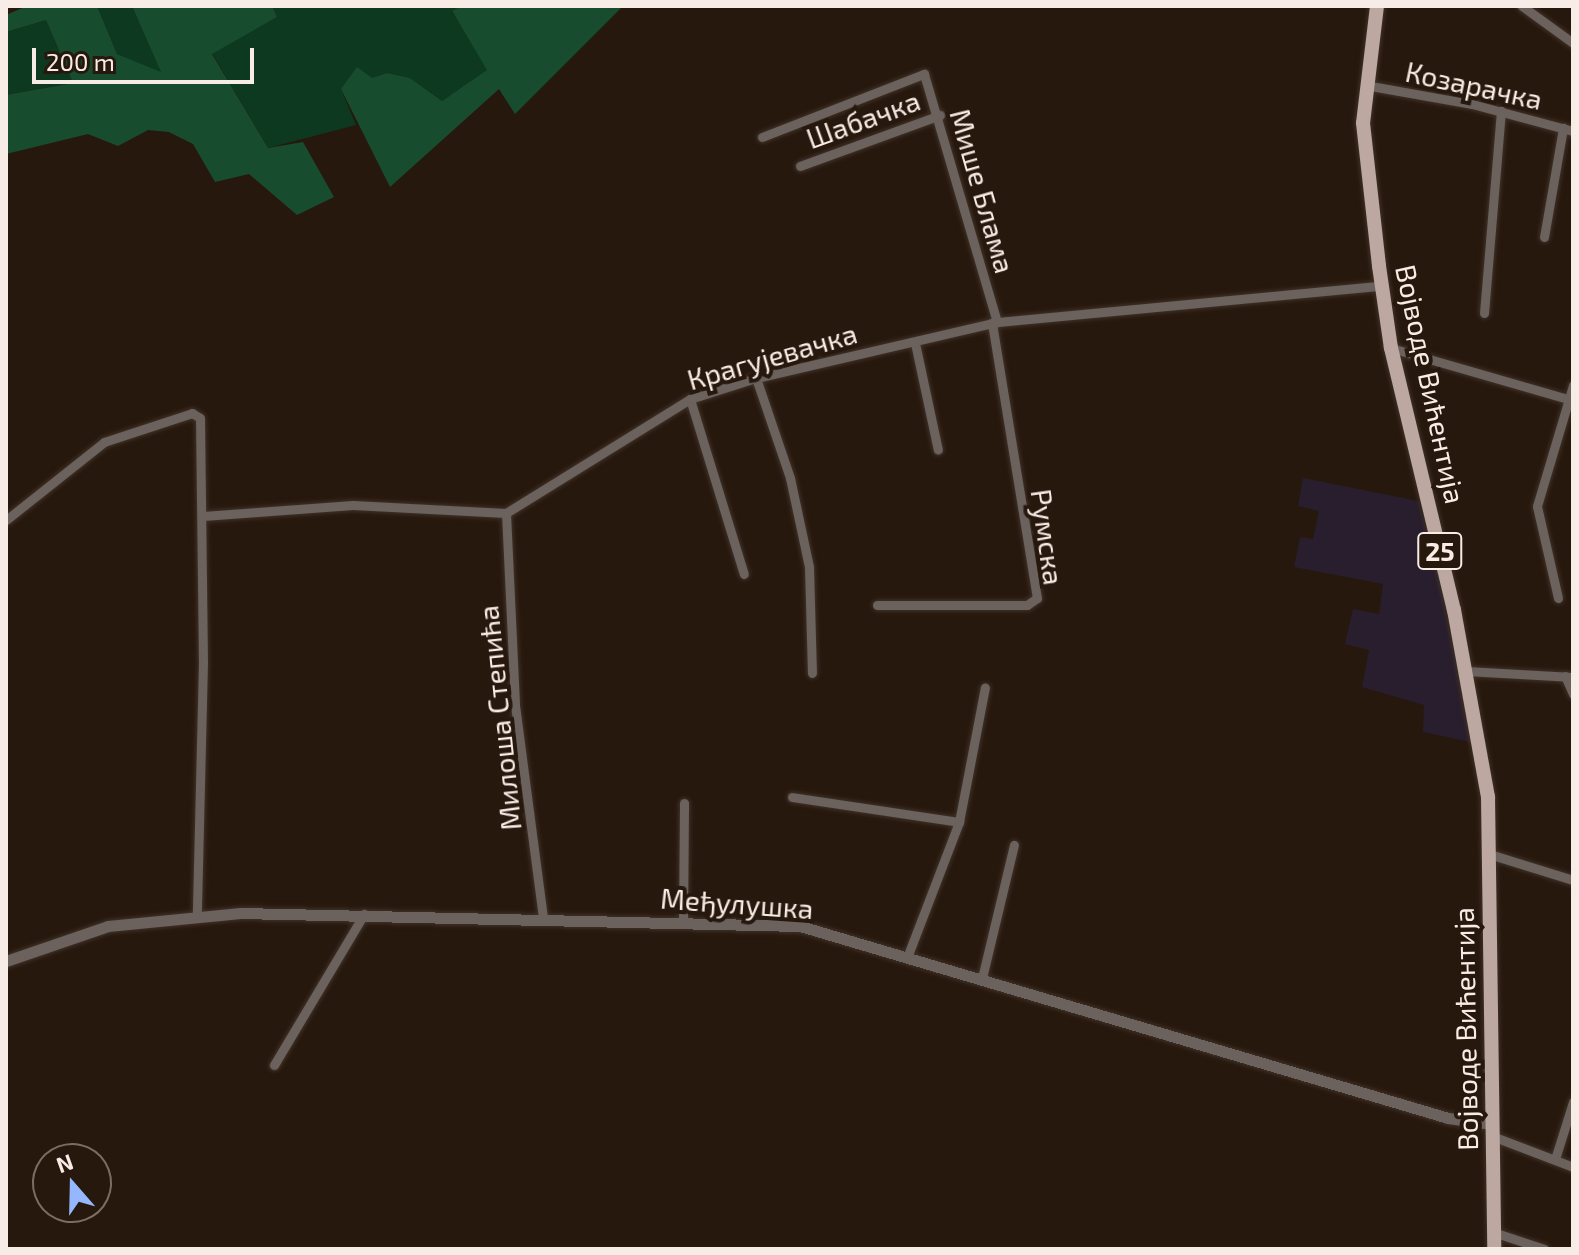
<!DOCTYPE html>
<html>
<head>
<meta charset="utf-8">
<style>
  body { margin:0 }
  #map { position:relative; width:1579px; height:1255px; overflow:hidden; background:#27180e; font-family:"Exo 2",sans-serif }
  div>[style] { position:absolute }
  .commercial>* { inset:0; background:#291e2d }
  .green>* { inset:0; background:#0c3920 }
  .forest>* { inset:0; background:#174d2e }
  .roads { filter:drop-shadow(0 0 2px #403228) drop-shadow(0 0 2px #403228) }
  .minor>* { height:9px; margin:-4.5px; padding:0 4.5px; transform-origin:4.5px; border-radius:4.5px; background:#6b615d }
  .tertiary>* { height:11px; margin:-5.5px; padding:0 5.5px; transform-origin:5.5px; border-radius:5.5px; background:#6b615d }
  .primary>* { height:14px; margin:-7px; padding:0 7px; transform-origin:7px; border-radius:7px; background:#bca8a0 }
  span { translate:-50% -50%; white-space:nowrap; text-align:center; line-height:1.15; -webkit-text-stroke:8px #27180e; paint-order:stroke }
  .shield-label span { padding:2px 6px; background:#27180e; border:2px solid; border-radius:6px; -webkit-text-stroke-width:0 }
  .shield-label { font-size:26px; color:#f8ede6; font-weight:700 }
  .street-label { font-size:28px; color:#f8ede6 }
  .frame { position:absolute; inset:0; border:8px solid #f8ede6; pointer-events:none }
  .north { position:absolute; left:32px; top:1143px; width:80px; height:80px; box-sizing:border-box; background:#27180e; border:2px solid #7b6d64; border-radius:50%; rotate:340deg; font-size:22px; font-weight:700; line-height:32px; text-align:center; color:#f8ede6 }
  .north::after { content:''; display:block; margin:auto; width:28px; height:36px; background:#95b7fd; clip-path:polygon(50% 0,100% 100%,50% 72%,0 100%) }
  .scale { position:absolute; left:32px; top:48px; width:222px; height:36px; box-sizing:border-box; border:4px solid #f8ede6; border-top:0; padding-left:10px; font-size:24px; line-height:28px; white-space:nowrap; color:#f8ede6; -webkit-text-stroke:6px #27180e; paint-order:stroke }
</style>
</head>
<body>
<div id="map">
  <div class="commercial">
    <i style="clip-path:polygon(1303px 478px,1418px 501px,1437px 564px,1471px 742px,1423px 732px,1424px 705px,1362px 687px,1369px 650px,1345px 644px,1353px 609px,1379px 614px,1383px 584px,1294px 567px,1300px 537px,1313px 539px,1319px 511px,1298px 506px)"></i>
  </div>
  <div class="green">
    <i style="clip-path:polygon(97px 6px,132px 6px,162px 73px,117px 54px)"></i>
    <i style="clip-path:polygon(272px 6px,462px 6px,452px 12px,488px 70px,442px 101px,410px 78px,387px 73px,341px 89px,356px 125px,268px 148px,212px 53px,277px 17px)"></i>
    <i style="clip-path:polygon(46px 20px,73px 83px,6px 95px,6px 32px)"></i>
  </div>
  <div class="forest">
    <i style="clip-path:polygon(27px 6px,97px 6px,117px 54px,161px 72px,132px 6px,272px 6px,277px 17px,212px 54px,268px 148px,303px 142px,334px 197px,297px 215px,249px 174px,215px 182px,193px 144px,169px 132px,148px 130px,118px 146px,88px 134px,6px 154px,6px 95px,73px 83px,46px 20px,6px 32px,6px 15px)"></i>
    <i style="clip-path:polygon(462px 6px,623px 6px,515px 114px,499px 89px,390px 187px,341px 89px,357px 67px,372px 78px,387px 73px,410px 78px,442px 101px,487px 70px,452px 11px)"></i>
  </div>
  <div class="roads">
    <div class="minor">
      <i style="left:1522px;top:6px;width:63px;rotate:36deg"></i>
      <i style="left:1365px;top:85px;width:109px;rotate:10.1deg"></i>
      <i style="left:1472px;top:104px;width:105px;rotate:15deg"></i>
      <i style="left:762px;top:137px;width:174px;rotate:-21.3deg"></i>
      <i style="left:924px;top:74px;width:259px;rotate:73.6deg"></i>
      <i style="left:800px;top:166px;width:149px;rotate:-20deg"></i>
      <i style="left:1544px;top:237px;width:111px;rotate:-80.1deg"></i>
      <i style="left:1484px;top:313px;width:203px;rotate:-85.2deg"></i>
      <i style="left:915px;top:343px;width:109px;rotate:77.9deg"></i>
      <i style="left:1391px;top:348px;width:184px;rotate:16.1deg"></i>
      <i style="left:756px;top:378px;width:106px;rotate:71.2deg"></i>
      <i style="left:790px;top:478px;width:91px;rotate:77.9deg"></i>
      <i style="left:809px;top:567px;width:106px;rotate:88.4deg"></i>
      <i style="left:690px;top:399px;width:183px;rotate:72.9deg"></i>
      <i style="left:506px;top:513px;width:192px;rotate:87.3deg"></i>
      <i style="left:515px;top:705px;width:215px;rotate:82.5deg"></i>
      <i style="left:203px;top:516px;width:150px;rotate:-4.2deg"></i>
      <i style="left:353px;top:505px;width:153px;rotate:3deg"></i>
      <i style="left:506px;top:513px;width:216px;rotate:-31.8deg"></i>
      <i style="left:690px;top:399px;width:69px;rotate:-17.7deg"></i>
      <i style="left:756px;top:378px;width:247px;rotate:-13.1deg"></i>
      <i style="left:997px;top:322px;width:386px;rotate:-5.4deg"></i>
      <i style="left:6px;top:520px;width:125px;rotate:-38.5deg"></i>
      <i style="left:104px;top:442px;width:93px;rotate:-18.2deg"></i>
      <i style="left:192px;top:413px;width:9px;rotate:32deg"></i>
      <i style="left:200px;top:418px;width:244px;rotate:89.3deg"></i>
      <i style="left:203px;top:662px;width:254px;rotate:91.4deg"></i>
      <i style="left:1558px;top:598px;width:94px;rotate:-102.9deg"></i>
      <i style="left:1537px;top:506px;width:126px;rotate:-73.4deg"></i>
      <i style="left:877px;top:605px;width:150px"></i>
      <i style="left:1027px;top:605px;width:12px;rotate:-35deg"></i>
      <i style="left:1037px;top:598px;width:279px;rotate:-99.3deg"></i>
      <i style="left:1466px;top:671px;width:107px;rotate:3.2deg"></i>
      <i style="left:1565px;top:676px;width:20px;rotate:66deg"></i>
      <i style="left:792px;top:797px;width:169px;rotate:8.5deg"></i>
      <i style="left:1489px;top:854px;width:88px;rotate:17.2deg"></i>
      <i style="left:683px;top:922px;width:119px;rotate:-89.5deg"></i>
      <i style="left:908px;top:955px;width:142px;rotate:-69deg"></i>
      <i style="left:959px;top:822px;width:137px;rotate:-79.1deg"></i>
      <i style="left:982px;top:978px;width:137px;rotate:-76.5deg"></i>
      <i style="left:274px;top:1065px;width:176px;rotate:-59.2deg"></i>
      <i style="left:1492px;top:1136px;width:87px;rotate:20.9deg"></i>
      <i style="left:1555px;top:1159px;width:60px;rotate:-72.5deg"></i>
      <i style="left:1493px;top:1232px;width:54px;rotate:18.4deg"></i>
    </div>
    <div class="tertiary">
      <i style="left:6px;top:961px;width:108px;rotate:-18.9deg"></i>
      <i style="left:108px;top:926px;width:133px;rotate:-5.6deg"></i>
      <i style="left:240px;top:913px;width:560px;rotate:1.33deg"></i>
      <i style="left:800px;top:926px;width:676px;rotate:16.5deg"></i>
      <i style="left:1448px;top:1118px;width:44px;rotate:7.8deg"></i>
    </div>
    <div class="primary">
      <i style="left:1377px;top:6px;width:118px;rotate:96.8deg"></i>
      <i style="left:1363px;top:123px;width:144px;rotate:83.6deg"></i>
      <i style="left:1379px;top:266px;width:83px;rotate:81.7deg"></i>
      <i style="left:1391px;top:348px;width:269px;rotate:76.5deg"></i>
      <i style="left:1454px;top:610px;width:190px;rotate:79.7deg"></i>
      <i style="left:1488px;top:797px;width:452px;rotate:89.2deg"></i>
    </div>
  </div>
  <div class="shield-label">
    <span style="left:1440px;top:551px">25</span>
  </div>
  <div class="street-label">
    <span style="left:1474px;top:85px;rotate:12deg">Козарачка</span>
    <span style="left:863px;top:119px;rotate:-20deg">Шабачка</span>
    <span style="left:983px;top:191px;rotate:74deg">Мише Блама</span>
    <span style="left:772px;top:356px;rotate:-16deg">Крагујевачка</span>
    <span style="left:1431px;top:384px;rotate:78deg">Војводе Вићентија</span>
    <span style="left:1048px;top:537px;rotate:82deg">Румска</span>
    <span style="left:499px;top:718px;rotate:-96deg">Милоша Степића</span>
    <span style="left:737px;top:903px;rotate:4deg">Међулушка</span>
    <span style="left:1465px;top:1029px;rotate:-91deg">Војводе Вићентија</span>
  </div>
  <div class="frame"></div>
  <div class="north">N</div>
  <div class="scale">200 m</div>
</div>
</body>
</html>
